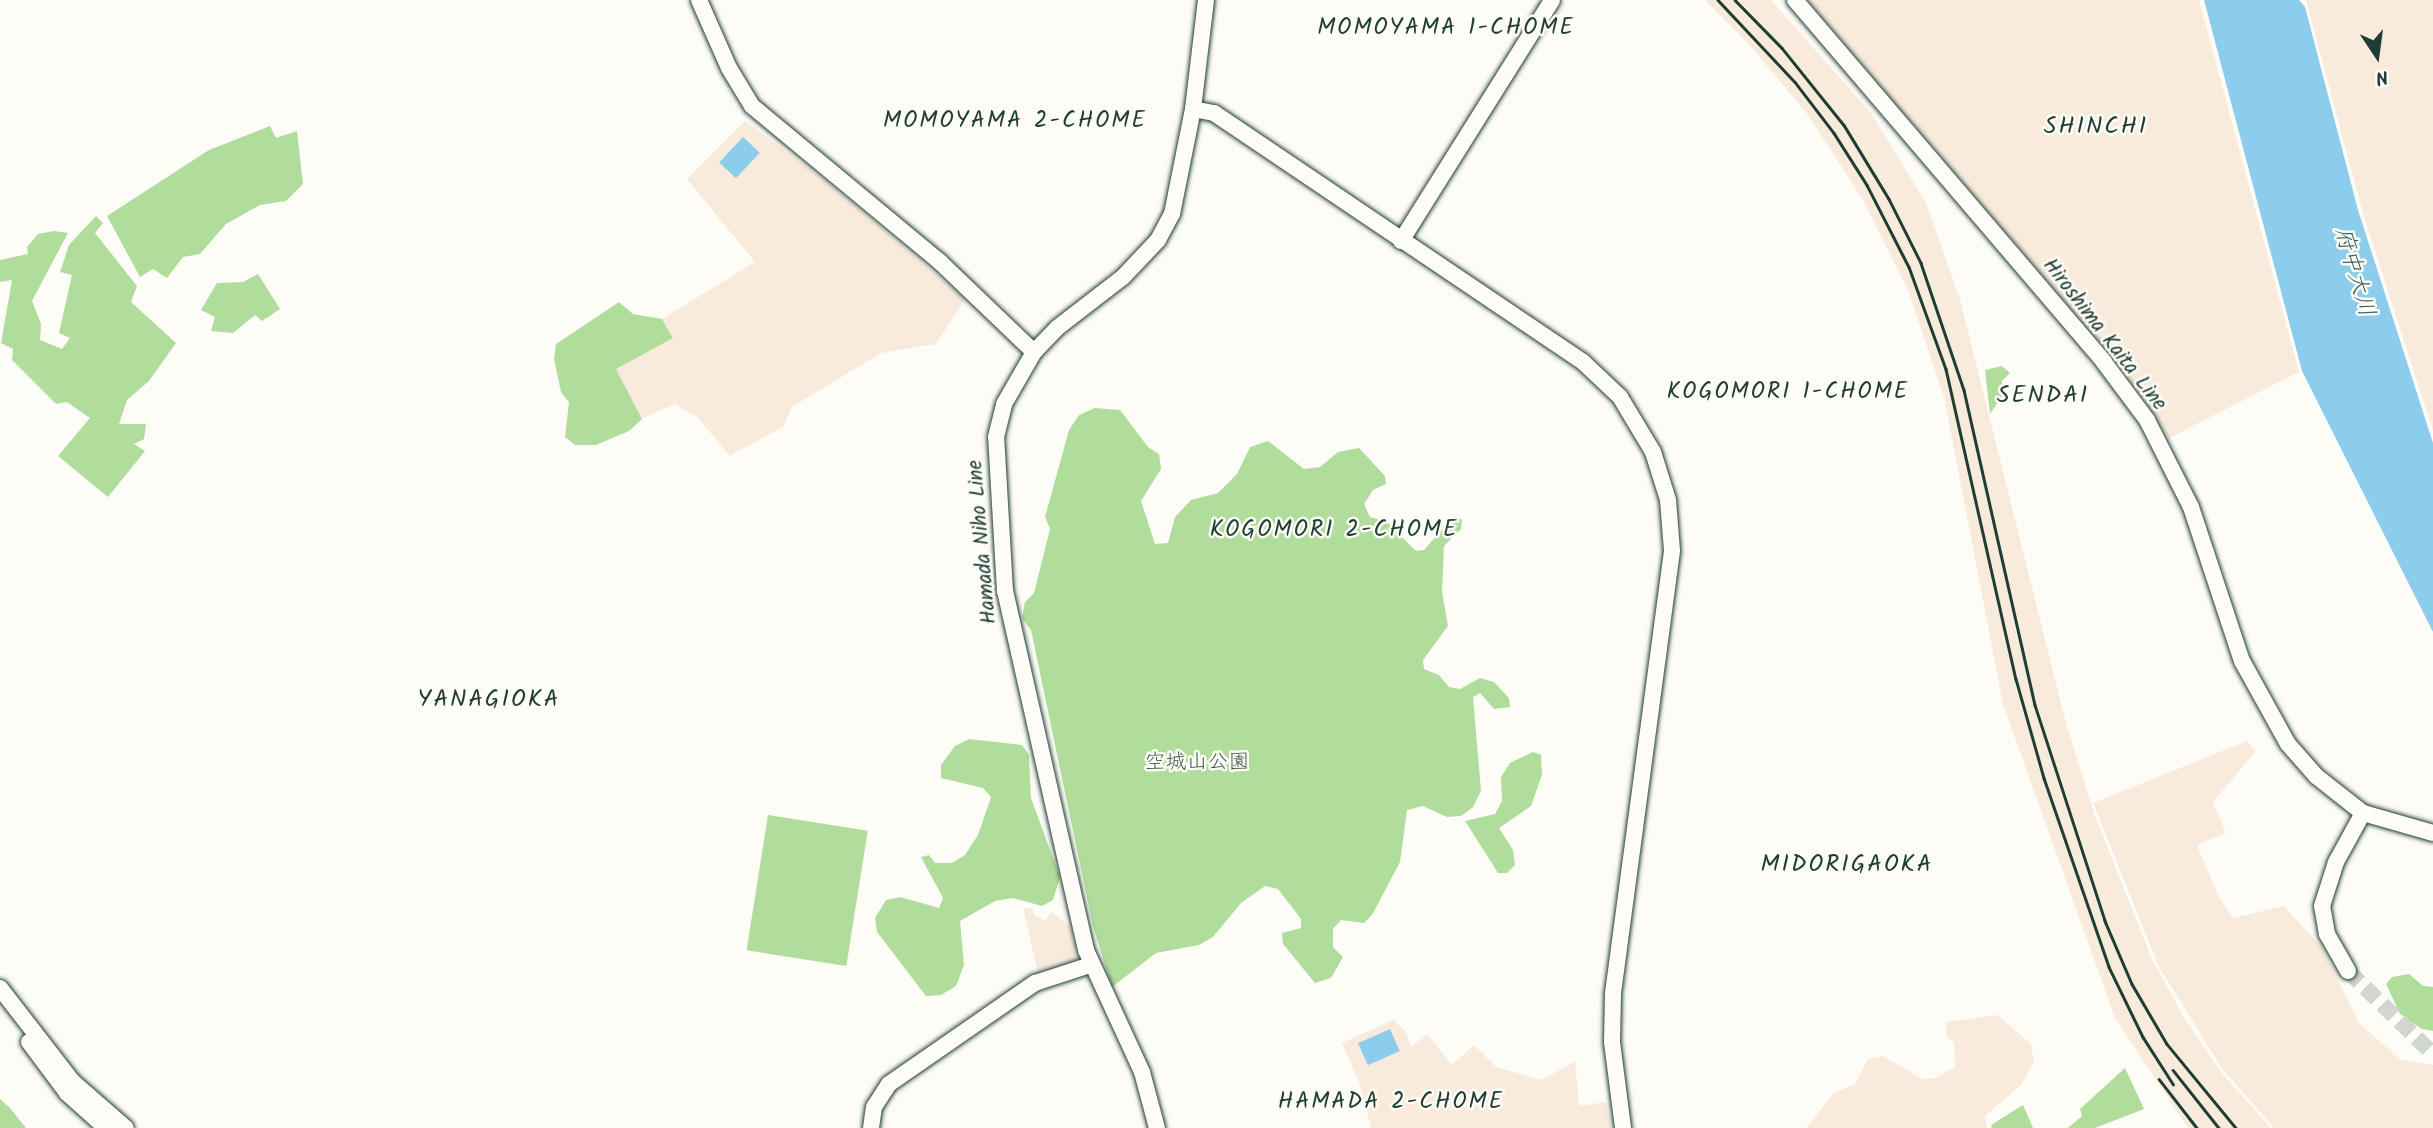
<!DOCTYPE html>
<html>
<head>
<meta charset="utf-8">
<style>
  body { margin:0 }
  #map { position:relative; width:2433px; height:1128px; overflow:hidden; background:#fdfcf7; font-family:Kalam,"Klee One",sans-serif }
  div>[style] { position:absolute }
  .built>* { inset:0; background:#f9ebdc }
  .green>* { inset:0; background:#b0dd9b; transform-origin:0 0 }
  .water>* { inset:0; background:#8ccced; transform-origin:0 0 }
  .secondary-tunnel>* { height:16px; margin-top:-8px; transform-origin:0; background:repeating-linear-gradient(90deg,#d1d6d0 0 16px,transparent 0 24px) }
  .roads { filter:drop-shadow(0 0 2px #1f3d34) drop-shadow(0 0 2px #1f3d34) }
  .secondary>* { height:16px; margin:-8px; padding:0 8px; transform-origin:8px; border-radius:8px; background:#fdfcf7 }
  .rail>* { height:2.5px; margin:-1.25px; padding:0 1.25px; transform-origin:1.25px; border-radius:1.25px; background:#1f3d34 }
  span { translate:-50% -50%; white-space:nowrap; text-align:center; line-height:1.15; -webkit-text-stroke:5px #fdfcf7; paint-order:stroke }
  .street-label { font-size:21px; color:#1f3d34 }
  .park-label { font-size:21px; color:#3c5d49 }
  .neighbourhood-label { font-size:23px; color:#1f3d34; letter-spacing:2px }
  .water-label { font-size:23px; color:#3a6162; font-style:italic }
  .quarter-label { font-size:24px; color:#1f3d34; letter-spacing:2px }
  .north { position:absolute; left:2342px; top:21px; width:70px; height:70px; -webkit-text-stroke:5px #fdfcf7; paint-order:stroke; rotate:167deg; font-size:19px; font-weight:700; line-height:28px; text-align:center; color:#1f3d34 }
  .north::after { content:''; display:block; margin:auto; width:24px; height:32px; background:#1f3d34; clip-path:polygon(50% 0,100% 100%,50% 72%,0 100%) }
</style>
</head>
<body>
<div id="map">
  <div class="built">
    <i style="clip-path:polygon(1705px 0,1771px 0,1871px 113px,1926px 203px,1960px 299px,2067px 727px,2094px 813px,2151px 957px,2183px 1016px,2221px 1072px,2271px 1128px,2188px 1128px,2115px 1018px,2003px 704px,1944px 397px,1908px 290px,1863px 200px,1808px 115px,1747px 42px)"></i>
    <i style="clip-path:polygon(1807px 0,2199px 0,2299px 372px,2169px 438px,2124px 371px)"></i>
    <i style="clip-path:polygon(2306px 0,2433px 0,2433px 431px,2362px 210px)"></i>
    <i style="clip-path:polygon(745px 121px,826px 181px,965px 299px,936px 344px,881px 353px,792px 407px,784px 426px,730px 456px,697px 417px,675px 404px,642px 419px,616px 369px,672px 338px,662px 319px,755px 262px,687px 179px)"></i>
    <i style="clip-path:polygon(2247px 741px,2256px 751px,2213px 802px,2226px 833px,2197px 845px,2218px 895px,2233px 918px,2284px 906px,2322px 948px,2359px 1023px,2401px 1060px,2433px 1065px,2433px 1128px,2274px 1128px,2223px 1070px,2159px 967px,2093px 803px)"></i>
    <i style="clip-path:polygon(1023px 907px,1033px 909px,1034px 915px,1046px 921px,1051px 911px,1072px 929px,1076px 961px,1038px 974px)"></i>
    <i style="clip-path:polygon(1997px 1015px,2031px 1044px,2034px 1062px,2021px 1085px,1985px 1116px,1987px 1128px,1806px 1128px,1834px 1093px,1855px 1084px,1868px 1059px,1883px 1056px,1922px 1079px,1936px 1078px,1955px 1067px,1954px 1042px,1947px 1038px,1946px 1022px)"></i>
    <i style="clip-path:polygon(1393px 1020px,1406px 1032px,1411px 1047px,1427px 1034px,1452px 1065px,1474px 1045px,1496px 1067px,1542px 1080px,1575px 1061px,1579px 1106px,1606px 1102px,1611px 1128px,1371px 1128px,1359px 1082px,1342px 1043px)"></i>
  </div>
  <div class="green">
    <i style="clip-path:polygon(270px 126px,276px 138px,297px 131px,303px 184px,286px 201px,260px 205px,226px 224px,200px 254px,183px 257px,167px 278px,153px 269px,140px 277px,107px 216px,209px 150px)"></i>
    <i style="clip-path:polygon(96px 216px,103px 223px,95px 233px,137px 286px,131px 302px,176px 343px,149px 381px,127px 400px,119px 424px,146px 424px,144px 439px,134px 444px,145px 451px,108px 497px,58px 456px,90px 418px,67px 402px,56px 404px,12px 360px,13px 349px,1px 343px,12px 280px,0 282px,0 260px,28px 254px,27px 247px,38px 234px,54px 231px,68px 233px,32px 301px,41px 324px,40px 340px,62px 349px,70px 338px,59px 333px,72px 275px,60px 272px,69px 245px)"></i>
    <i style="clip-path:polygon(258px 274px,280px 309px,262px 321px,255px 315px,233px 333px,211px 331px,215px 317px,201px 310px,217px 283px,243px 282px)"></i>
    <i style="clip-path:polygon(619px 302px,633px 314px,662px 319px,673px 338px,616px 369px,642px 419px,629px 431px,596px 445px,575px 445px,565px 437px,569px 402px,561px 392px,554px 359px,556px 344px)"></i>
    <i style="clip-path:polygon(2002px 366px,2010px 373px,2002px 381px,2002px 396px,1990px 414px,1985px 370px)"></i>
    <i style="clip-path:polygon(1095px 408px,1120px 410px,1148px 447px,1159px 454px,1161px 469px,1141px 501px,1155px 544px,1168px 543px,1175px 517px,1191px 500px,1218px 493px,1237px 474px,1250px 447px,1268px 441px,1304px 469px,1320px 467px,1338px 452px,1359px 448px,1385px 476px,1386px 484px,1373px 490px,1364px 504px,1370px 517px,1386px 521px,1416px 551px,1424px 550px,1454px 516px,1462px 520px,1461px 529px,1444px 546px,1442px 591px,1448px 626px,1423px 660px,1424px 669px,1439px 675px,1449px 687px,1460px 689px,1480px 678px,1494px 682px,1509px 698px,1510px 707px,1494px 709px,1480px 693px,1473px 697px,1481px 791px,1473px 807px,1461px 816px,1447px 817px,1423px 806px,1407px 810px,1400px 862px,1372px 915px,1364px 923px,1341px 920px,1333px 929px,1333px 947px,1343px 957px,1331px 978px,1315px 983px,1283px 944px,1282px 933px,1301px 928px,1301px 919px,1278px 889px,1265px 886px,1241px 903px,1213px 937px,1199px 945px,1156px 953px,1112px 987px,1093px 926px,1031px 630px,1022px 618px,1025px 602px,1034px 593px,1050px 529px,1045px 517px,1069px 430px,1079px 415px)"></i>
    <i style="clip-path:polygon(969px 739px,1022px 745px,1029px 755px,1031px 798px,1060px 877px,1053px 900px,1042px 906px,1013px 898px,995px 901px,960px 921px,964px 965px,956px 986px,941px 995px,926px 996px,877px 932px,875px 918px,886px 900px,900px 897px,939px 908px,943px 898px,921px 857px,929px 855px,935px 863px,952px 863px,965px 855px,978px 835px,991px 797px,983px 788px,941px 778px,941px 765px,955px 746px)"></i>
    <i style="clip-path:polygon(1533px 752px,1541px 755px,1542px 775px,1531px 806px,1499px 828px,1513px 850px,1515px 865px,1507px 873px,1498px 873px,1465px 821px,1495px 814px,1502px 801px,1501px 777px,1510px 763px)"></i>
    <i style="left:768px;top:815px;width:101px;height:137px;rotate:9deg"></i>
    <i style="clip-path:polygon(2409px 974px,2423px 986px,2433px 987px,2433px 1031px,2422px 1029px,2400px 1014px,2386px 984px,2392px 977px)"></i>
    <i style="clip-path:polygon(2125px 1068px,2144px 1109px,2095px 1128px,2068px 1128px,2082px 1116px,2080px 1109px)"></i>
    <i style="clip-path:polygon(0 1099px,10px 1108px,26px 1128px,0 1128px)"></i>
    <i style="clip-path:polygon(2023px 1105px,2033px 1128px,1992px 1128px,1991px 1125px)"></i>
  </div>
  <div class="water">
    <i style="clip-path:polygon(2204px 0,2299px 0,2305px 7px,2358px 210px,2433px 443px,2433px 632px,2302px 371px)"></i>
    <i style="left:743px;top:137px;width:23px;height:35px;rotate:43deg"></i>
    <i style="left:1390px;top:1029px;width:24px;height:35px;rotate:66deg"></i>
  </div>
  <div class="secondary-tunnel">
    <i style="left:2348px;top:971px;width:119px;rotate:44.3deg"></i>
  </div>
  <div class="roads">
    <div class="secondary">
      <i style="left:699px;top:0;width:74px;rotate:66.2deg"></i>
      <i style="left:729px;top:68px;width:44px;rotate:58.8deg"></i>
      <i style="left:752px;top:106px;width:244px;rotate:39.7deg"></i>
      <i style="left:940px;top:262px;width:130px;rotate:43.8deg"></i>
      <i style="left:1795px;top:0;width:475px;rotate:49.5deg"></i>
      <i style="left:2103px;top:361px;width:74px;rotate:53.3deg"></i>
      <i style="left:2147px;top:420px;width:97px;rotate:63.2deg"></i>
      <i style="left:2191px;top:507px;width:162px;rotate:71.7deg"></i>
      <i style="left:2242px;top:661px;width:95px;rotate:61deg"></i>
      <i style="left:2288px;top:744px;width:43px;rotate:48.8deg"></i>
      <i style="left:2316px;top:776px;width:60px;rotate:38.2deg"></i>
      <i style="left:2363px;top:813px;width:73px;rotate:15.9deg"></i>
      <i style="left:1193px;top:109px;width:21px;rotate:11deg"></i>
      <i style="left:1214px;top:113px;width:445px;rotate:34deg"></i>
      <i style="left:1583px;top:362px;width:51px;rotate:43.4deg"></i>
      <i style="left:1620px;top:397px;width:64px;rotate:59deg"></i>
      <i style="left:1653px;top:452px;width:50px;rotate:72.6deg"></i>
      <i style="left:1668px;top:500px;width:51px;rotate:85.5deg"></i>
      <i style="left:1672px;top:551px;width:447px;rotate:97.6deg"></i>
      <i style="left:1613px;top:994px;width:48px;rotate:91.2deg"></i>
      <i style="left:1612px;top:1042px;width:87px;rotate:82.7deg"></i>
      <i style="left:1401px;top:241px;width:284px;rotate:-57.9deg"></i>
      <i style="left:2348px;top:971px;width:43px;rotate:-119.6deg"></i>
      <i style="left:2327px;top:934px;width:28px;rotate:-100deg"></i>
      <i style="left:2322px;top:906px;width:46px;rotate:-72.3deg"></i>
      <i style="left:2336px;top:862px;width:56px;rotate:-61.1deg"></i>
      <i style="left:0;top:988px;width:119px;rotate:52.2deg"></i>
      <i style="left:73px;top:1082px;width:70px;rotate:41deg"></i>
      <i style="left:29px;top:1042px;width:64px;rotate:53.3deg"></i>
      <i style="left:67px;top:1093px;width:52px;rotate:41.9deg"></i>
      <i style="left:871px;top:1128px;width:21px;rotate:-82deg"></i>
      <i style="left:874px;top:1107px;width:27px;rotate:-57deg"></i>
      <i style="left:889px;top:1084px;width:178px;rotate:-34.7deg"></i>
      <i style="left:1035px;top:983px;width:58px;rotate:-18.1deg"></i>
      <i style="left:1157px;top:1128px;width:58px;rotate:-105deg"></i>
      <i style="left:1142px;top:1072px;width:134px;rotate:-114.7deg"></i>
      <i style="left:1086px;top:950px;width:368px;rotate:-102.7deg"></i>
      <i style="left:1005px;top:591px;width:154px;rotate:-93.3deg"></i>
      <i style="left:996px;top:437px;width:34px;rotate:-76deg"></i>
      <i style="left:1004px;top:404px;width:60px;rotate:-60deg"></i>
      <i style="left:1034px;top:352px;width:33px;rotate:-46deg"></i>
      <i style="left:1057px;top:328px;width:83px;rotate:-37.7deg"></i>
      <i style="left:1123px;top:277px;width:51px;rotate:-46.6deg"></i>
      <i style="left:1158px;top:240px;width:30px;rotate:-62deg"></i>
      <i style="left:1172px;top:214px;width:107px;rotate:-78.7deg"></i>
      <i style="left:1193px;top:109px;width:110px;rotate:-83.2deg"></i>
    </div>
  </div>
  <div class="rail">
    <i style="left:1718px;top:0;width:112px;rotate:46.8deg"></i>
    <i style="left:1795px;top:82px;width:64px;rotate:52.6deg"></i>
    <i style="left:1834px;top:133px;width:62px;rotate:57.6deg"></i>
    <i style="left:1867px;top:185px;width:92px;rotate:62.9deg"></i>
    <i style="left:1909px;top:267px;width:109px;rotate:70.1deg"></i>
    <i style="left:1946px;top:369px;width:318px;rotate:77.3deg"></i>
    <i style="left:2016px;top:679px;width:103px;rotate:74.2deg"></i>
    <i style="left:2044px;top:778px;width:200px;rotate:71deg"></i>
    <i style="left:2109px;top:967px;width:78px;rotate:64.1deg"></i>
    <i style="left:2143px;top:1037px;width:56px;rotate:57.4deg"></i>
    <i style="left:1735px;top:0;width:67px;rotate:45.6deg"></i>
    <i style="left:1782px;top:48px;width:99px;rotate:51.2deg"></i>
    <i style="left:1844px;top:125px;width:87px;rotate:58.7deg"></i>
    <i style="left:1889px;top:199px;width:72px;rotate:63.4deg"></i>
    <i style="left:1921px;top:263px;width:134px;rotate:71.3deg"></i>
    <i style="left:1964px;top:390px;width:323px;rotate:77.3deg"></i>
    <i style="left:2035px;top:705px;width:227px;rotate:72deg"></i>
    <i style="left:2105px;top:921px;width:69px;rotate:66.8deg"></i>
    <i style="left:2132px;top:984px;width:69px;rotate:59.7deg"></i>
    <i style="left:2167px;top:1044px;width:109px;rotate:50.6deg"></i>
    <i style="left:2173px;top:1070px;width:74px;rotate:51.6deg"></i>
    <i style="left:2159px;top:1079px;width:62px;rotate:52.2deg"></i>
  </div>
  <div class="street-label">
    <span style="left:2104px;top:335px;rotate:52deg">Hiroshima Kaita Line</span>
    <span style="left:983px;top:542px;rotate:-95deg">Hamada Niho Line</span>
  </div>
  <div class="park-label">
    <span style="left:1197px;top:763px">空城山公園</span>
  </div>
  <div class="neighbourhood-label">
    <span style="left:1446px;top:28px">MOMOYAMA 1-CHOME</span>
    <span style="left:1015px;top:121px">MOMOYAMA 2-CHOME</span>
    <span style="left:1788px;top:392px">KOGOMORI 1-CHOME</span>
    <span style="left:1334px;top:530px">KOGOMORI 2-CHOME</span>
    <span style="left:1391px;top:1102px">HAMADA 2-CHOME</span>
  </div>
  <div class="water-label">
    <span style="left:2354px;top:272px;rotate:74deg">府中大川</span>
  </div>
  <div class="quarter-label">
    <span style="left:2096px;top:127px">SHINCHI</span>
    <span style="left:2043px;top:396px">SENDAI</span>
    <span style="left:489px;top:700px">YANAGIOKA</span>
    <span style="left:1847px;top:865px">MIDORIGAOKA</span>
  </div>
  <div class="north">N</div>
</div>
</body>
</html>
